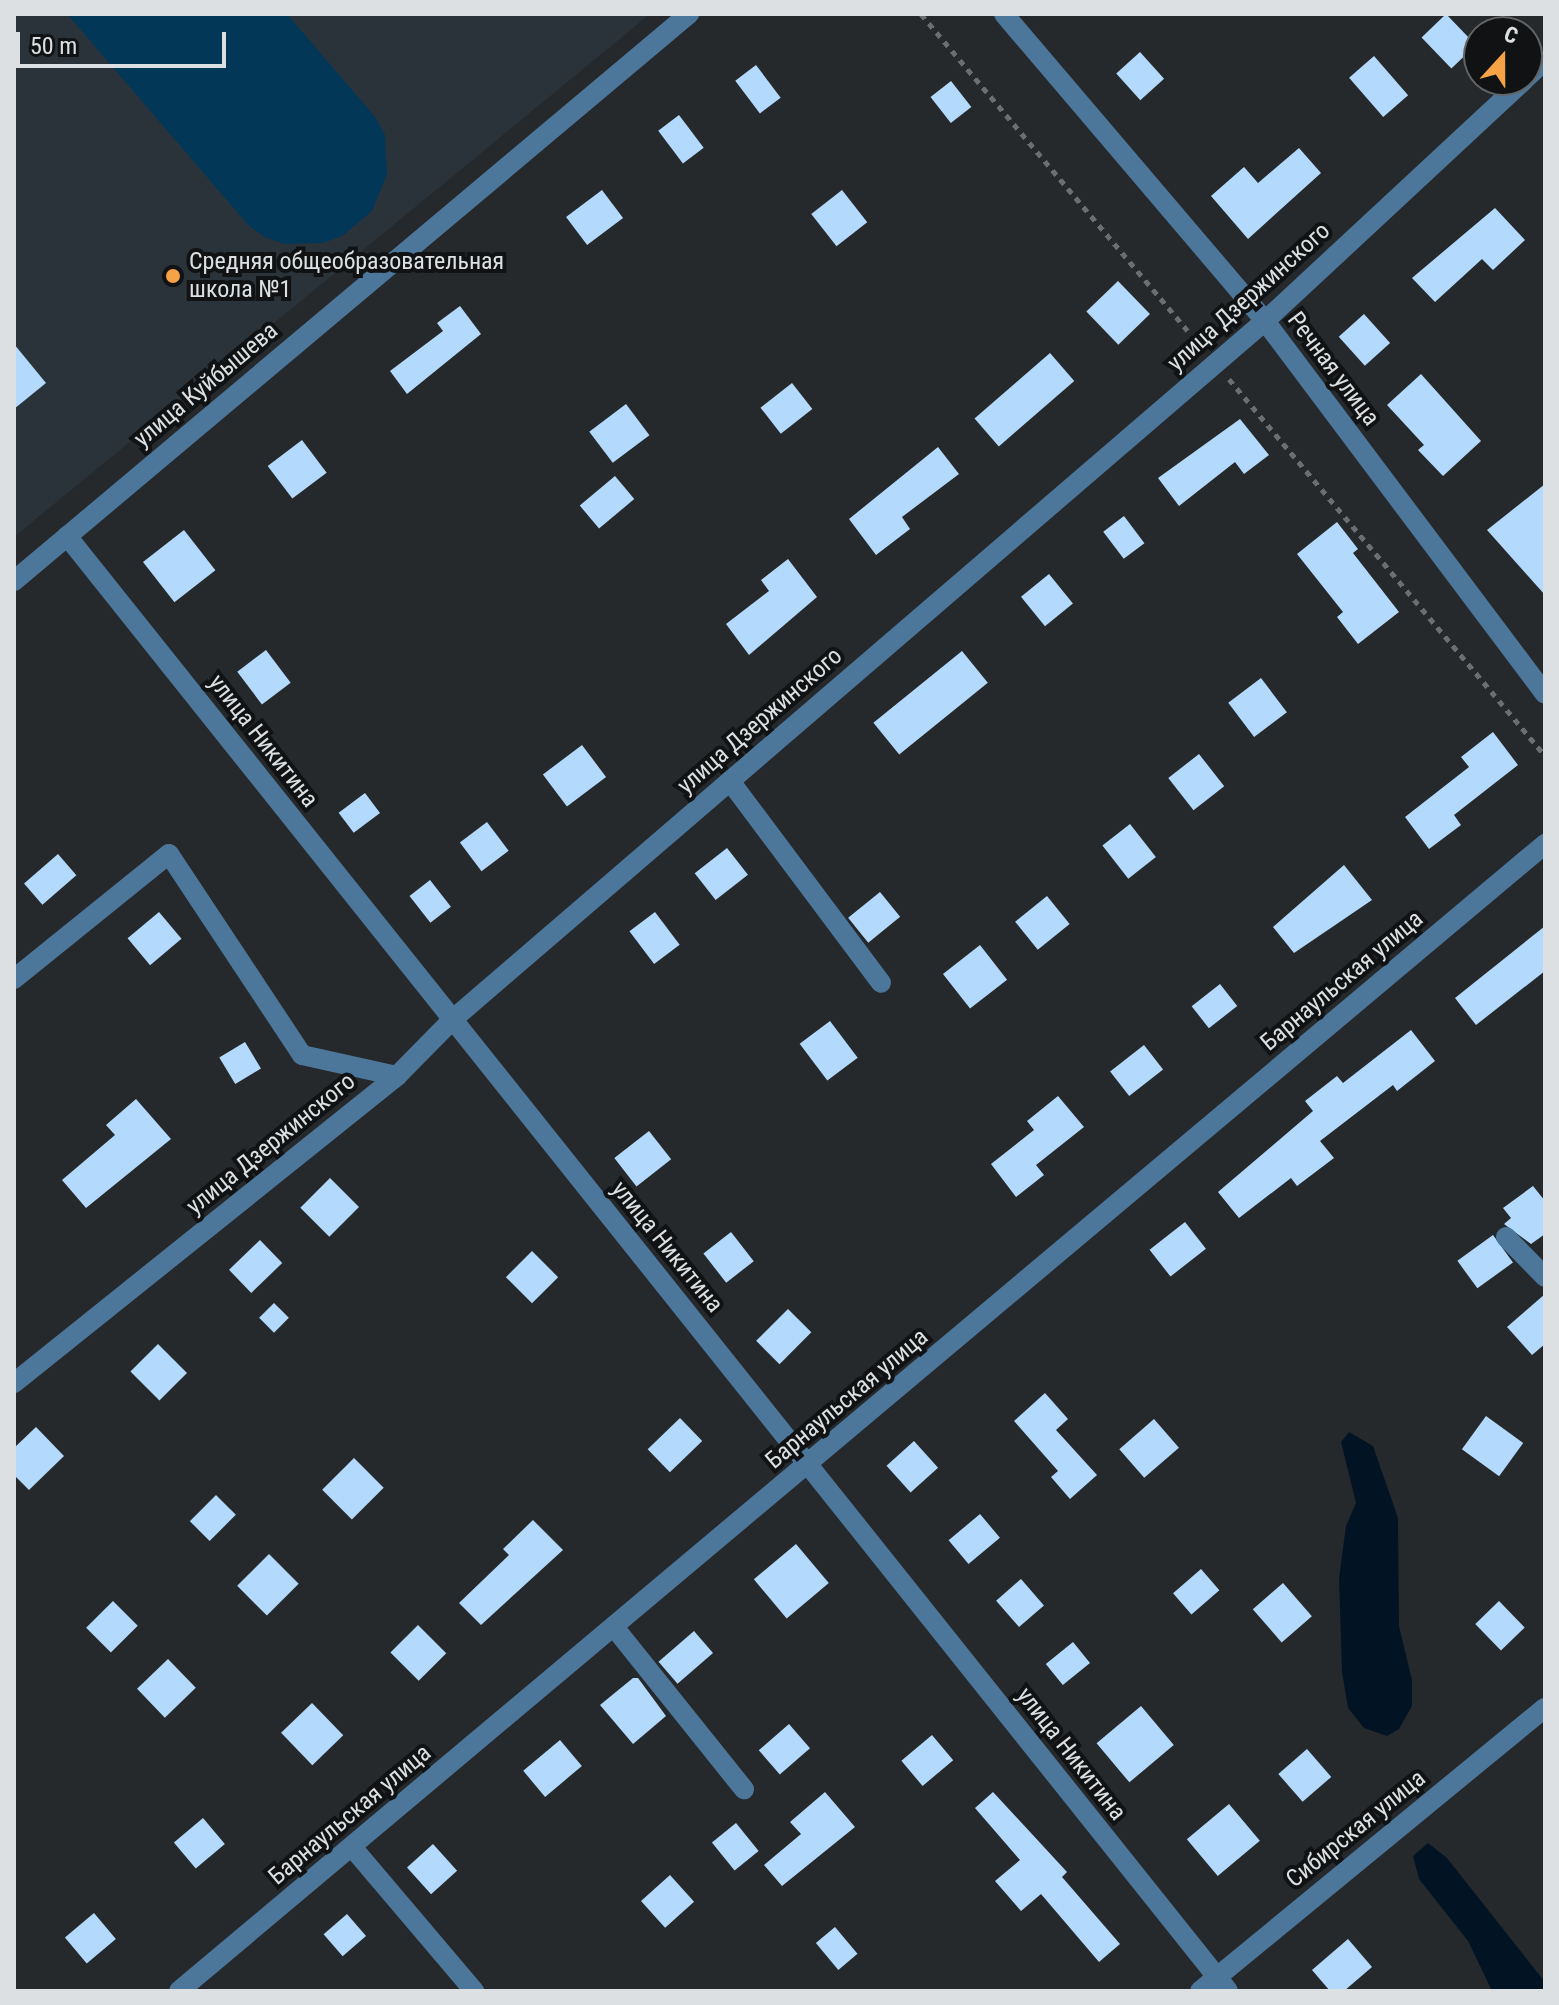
<!DOCTYPE html>
<html>
<head>
<meta charset="utf-8">
<style>
  body { margin:0 }
  #map { position:relative; width:1559px; height:2005px; overflow:hidden; background:#26292c; font-family:"Roboto Condensed",sans-serif }
  div>[style] { position:absolute }
  .built>* { inset:0; background:#2a333a }
  .green>* { inset:0; background:#033758 }
  .water>* { inset:0; background:#021424 }
  .building>* { inset:0; background:#b3dafc; transform-origin:0 0 }
  .path>* { height:5px; margin-top:-2.5px; transform-origin:0; background:repeating-linear-gradient(90deg,#6c6f71 0 6px,transparent 0 12px) }
  .minor>* { height:20px; margin:-10px; padding:0 10px; transform-origin:10px; border-radius:10px; background:#4c779b }
  .dots>* { width:22px; height:22px; translate:-50% -50%; box-sizing:border-box; border:4px solid #101213; border-radius:50% }
  span { translate:-50% -50%; white-space:nowrap; text-align:center; line-height:1.15; -webkit-text-stroke:8px #101213; paint-order:stroke }
  .poi-label { font-size:24px; color:#dde0e2 }
  .left { translate:0 -50%; text-align:left }
  .street-label { font-size:24px; color:#dde0e2 }
  .frame { position:absolute; inset:0; border:16px solid #dde0e2; pointer-events:none }
  .north { position:absolute; left:1463px; top:16px; width:80px; height:80px; box-sizing:border-box; background:#101213; border:2px solid #626466; border-radius:50%; rotate:21deg; font-size:22px; font-weight:700; line-height:32px; text-align:center; color:#dde0e2 }
  .north::after { content:''; display:block; margin:auto; width:28px; height:36px; background:#f6a247; clip-path:polygon(50% 0,100% 100%,50% 72%,0 100%) }
  .scale { position:absolute; left:16px; top:32px; width:210px; height:36px; box-sizing:border-box; border:4px solid #dde0e2; border-top:0; padding-left:10px; font-size:24px; line-height:28px; white-space:nowrap; color:#dde0e2; -webkit-text-stroke:6px #101213; paint-order:stroke }
</style>
</head>
<body>
<div id="map">
  <div class="built">
    <i style="clip-path:polygon(14px 14px,650px 14px,14px 537px)"></i>
  </div>
  <div class="green">
    <i style="clip-path:polygon(67px 14px,287px 14px,376px 118px,385px 135px,387px 174px,372px 211px,342px 236px,323px 243px,284px 244px,265px 237px,249px 226px)"></i>
  </div>
  <div class="water">
    <i style="clip-path:polygon(1349px 1432px,1373px 1446px,1398px 1518px,1399px 1626px,1412px 1680px,1412px 1706px,1399px 1729px,1387px 1736px,1364px 1728px,1348px 1708px,1342px 1672px,1339px 1578px,1346px 1526px,1356px 1503px,1341px 1442px)"></i>
    <i style="clip-path:polygon(1428px 1843px,1447px 1858px,1545px 1982px,1545px 1991px,1492px 1991px,1468px 1941px,1419px 1879px,1413px 1856px)"></i>
  </div>
  <div class="building">
    <i style="left:1446px;top:14px;width:43px;height:34px;rotate:46deg"></i>
    <i style="left:1140px;top:52px;width:36px;height:32px;rotate:48deg"></i>
    <i style="left:1374px;top:56px;width:52px;height:33px;rotate:49deg"></i>
    <i style="left:756px;top:65px;width:41px;height:26px;rotate:53deg"></i>
    <i style="left:951px;top:81px;width:33px;height:26px;rotate:52deg"></i>
    <i style="left:679px;top:115px;width:41px;height:26px;rotate:53deg"></i>
    <i style="clip-path:polygon(1299px 148px,1321px 173px,1248px 239px,1211px 196px,1244px 167px,1258px 183px)"></i>
    <i style="left:602px;top:190px;width:35px;height:45px;rotate:53deg"></i>
    <i style="left:842px;top:190px;width:41px;height:39px;rotate:52deg"></i>
    <i style="clip-path:polygon(1495px 208px,1525px 240px,1493px 270px,1482px 259px,1435px 302px,1412px 278px)"></i>
    <i style="left:1118px;top:281px;width:46px;height:44px;rotate:46deg"></i>
    <i style="clip-path:polygon(460px 306px,481px 334px,407px 394px,390px 371px,443px 331px,437px 323px)"></i>
    <i style="left:1364px;top:314px;width:39px;height:34px;rotate:48deg"></i>
    <i style="clip-path:polygon(14px 344px,46px 383px,14px 409px)"></i>
    <i style="left:1050px;top:353px;width:37px;height:100px;rotate:49deg"></i>
    <i style="clip-path:polygon(1421px 374px,1481px 441px,1443px 476px,1418px 450px,1424px 445px,1387px 405px)"></i>
    <i style="left:792px;top:383px;width:33px;height:40px;rotate:52deg"></i>
    <i style="left:626px;top:404px;width:39px;height:46px;rotate:53deg"></i>
    <i style="clip-path:polygon(1240px 419px,1269px 455px,1244px 474px,1235px 462px,1179px 506px,1158px 478px)"></i>
    <i style="left:302px;top:440px;width:41px;height:43px;rotate:53deg"></i>
    <i style="clip-path:polygon(938px 447px,959px 474px,902px 517px,910px 529px,876px 555px,849px 519px)"></i>
    <i style="left:615px;top:476px;width:30px;height:46px;rotate:50deg"></i>
    <i style="clip-path:polygon(1545px 484px,1545px 595px,1487px 530px)"></i>
    <i style="left:1124px;top:516px;width:34px;height:26px;rotate:53deg"></i>
    <i style="clip-path:polygon(1337px 522px,1358px 549px,1353px 553px,1399px 612px,1358px 644px,1337px 617px,1343px 612px,1297px 554px)"></i>
    <i style="left:184px;top:530px;width:51px;height:52px;rotate:52deg"></i>
    <i style="clip-path:polygon(788px 559px,817px 597px,749px 655px,726px 624px,769px 591px,761px 580px)"></i>
    <i style="left:1049px;top:574px;width:38px;height:36px;rotate:51deg"></i>
    <i style="left:266px;top:650px;width:41px;height:36px;rotate:53deg"></i>
    <i style="left:962px;top:651px;width:41px;height:114px;rotate:51deg"></i>
    <i style="left:1261px;top:678px;width:43px;height:41px;rotate:53deg"></i>
    <i style="clip-path:polygon(1493px 732px,1518px 765px,1454px 815px,1461px 825px,1429px 849px,1405px 817px,1469px 767px,1461px 757px)"></i>
    <i style="left:582px;top:745px;width:40px;height:49px;rotate:53deg"></i>
    <i style="left:1199px;top:754px;width:41px;height:39px;rotate:52deg"></i>
    <i style="left:365px;top:793px;width:25px;height:33px;rotate:53deg"></i>
    <i style="left:487px;top:822px;width:36px;height:34px;rotate:53deg"></i>
    <i style="left:1130px;top:824px;width:42px;height:35px;rotate:52deg"></i>
    <i style="left:727px;top:848px;width:34px;height:41px;rotate:52deg"></i>
    <i style="left:58px;top:854px;width:28px;height:45px;rotate:49deg"></i>
    <i style="clip-path:polygon(1344px 865px,1372px 900px,1294px 953px,1273px 927px)"></i>
    <i style="left:430px;top:880px;width:34px;height:26px;rotate:52deg"></i>
    <i style="left:880px;top:892px;width:32px;height:41px;rotate:51deg"></i>
    <i style="left:1047px;top:896px;width:36px;height:41px;rotate:51deg"></i>
    <i style="left:159px;top:912px;width:35px;height:41px;rotate:50deg"></i>
    <i style="left:655px;top:912px;width:41px;height:32px;rotate:53deg"></i>
    <i style="clip-path:polygon(1545px 926px,1545px 971px,1476px 1025px,1455px 998px)"></i>
    <i style="left:980px;top:945px;width:44px;height:47px;rotate:52deg"></i>
    <i style="left:1220px;top:984px;width:28px;height:36px;rotate:52deg"></i>
    <i style="left:830px;top:1021px;width:46px;height:38px;rotate:53deg"></i>
    <i style="clip-path:polygon(1411px 1030px,1435px 1061px,1397px 1091px,1393px 1085px,1320px 1141px,1334px 1158px,1297px 1186px,1291px 1178px,1239px 1218px,1218px 1192px,1313px 1111px,1305px 1101px,1337px 1076px,1343px 1083px)"></i>
    <i style="left:245px;top:1042px;width:31px;height:30px;rotate:59deg"></i>
    <i style="left:1144px;top:1045px;width:31px;height:43px;rotate:52deg"></i>
    <i style="clip-path:polygon(1058px 1096px,1084px 1127px,1036px 1165px,1044px 1175px,1016px 1197px,991px 1164px,1034px 1130px,1027px 1121px)"></i>
    <i style="clip-path:polygon(136px 1099px,171px 1139px,86px 1208px,62px 1180px,115px 1135px,106px 1125px)"></i>
    <i style="left:649px;top:1131px;width:36px;height:44px;rotate:52deg"></i>
    <i style="left:330px;top:1178px;width:41px;height:42px;rotate:45deg"></i>
    <i style="clip-path:polygon(1533px 1186px,1545px 1201px,1545px 1234px,1531px 1244px,1504px 1224px,1511px 1218px,1503px 1208px)"></i>
    <i style="left:1185px;top:1222px;width:34px;height:45px;rotate:52deg"></i>
    <i style="left:731px;top:1232px;width:37px;height:35px;rotate:52deg"></i>
    <i style="left:1493px;top:1235px;width:34px;height:44px;rotate:54deg"></i>
    <i style="left:260px;top:1240px;width:32px;height:43px;rotate:46deg"></i>
    <i style="left:532px;top:1251px;width:37px;height:37px;rotate:45deg"></i>
    <i style="clip-path:polygon(1545px 1294px,1545px 1344px,1532px 1355px,1507px 1327px)"></i>
    <i style="left:274px;top:1303px;width:21px;height:21px;rotate:45deg"></i>
    <i style="left:788px;top:1309px;width:33px;height:45px;rotate:45deg"></i>
    <i style="left:158px;top:1344px;width:41px;height:39px;rotate:45deg"></i>
    <i style="clip-path:polygon(1045px 1393px,1068px 1419px,1056px 1430px,1097px 1475px,1070px 1499px,1051px 1477px,1058px 1471px,1014px 1421px)"></i>
    <i style="left:1486px;top:1416px;width:46px;height:41px;rotate:36deg"></i>
    <i style="left:680px;top:1418px;width:32px;height:45px;rotate:46deg"></i>
    <i style="left:1154px;top:1419px;width:38px;height:46px;rotate:49deg"></i>
    <i style="clip-path:polygon(36px 1427px,64px 1456px,29px 1490px,14px 1475px,14px 1448px)"></i>
    <i style="left:914px;top:1441px;width:36px;height:37px;rotate:48deg"></i>
    <i style="left:354px;top:1458px;width:42px;height:45px;rotate:45deg"></i>
    <i style="left:216px;top:1495px;width:28px;height:37px;rotate:45deg"></i>
    <i style="left:980px;top:1514px;width:31px;height:41px;rotate:50deg"></i>
    <i style="clip-path:polygon(533px 1520px,563px 1550px,481px 1625px,459px 1603px,509px 1555px,503px 1549px)"></i>
    <i style="left:796px;top:1544px;width:51px;height:55px;rotate:50deg"></i>
    <i style="left:269px;top:1554px;width:42px;height:45px;rotate:45deg"></i>
    <i style="left:1201px;top:1569px;width:28px;height:37px;rotate:49deg"></i>
    <i style="left:1021px;top:1579px;width:35px;height:33px;rotate:49deg"></i>
    <i style="left:1283px;top:1583px;width:44px;height:40px;rotate:49deg"></i>
    <i style="left:113px;top:1601px;width:35px;height:38px;rotate:45deg"></i>
    <i style="left:1499px;top:1601px;width:37px;height:33px;rotate:46deg"></i>
    <i style="left:418px;top:1625px;width:40px;height:39px;rotate:45deg"></i>
    <i style="left:694px;top:1631px;width:29px;height:47px;rotate:49deg"></i>
    <i style="left:1073px;top:1642px;width:27px;height:35px;rotate:51deg"></i>
    <i style="left:168px;top:1659px;width:40px;height:43px;rotate:46deg"></i>
    <i style="clip-path:polygon(633px 1678px,638px 1678px,666px 1716px,633px 1744px,600px 1705px)"></i>
    <i style="left:312px;top:1703px;width:45px;height:43px;rotate:46deg"></i>
    <i style="left:1141px;top:1706px;width:51px;height:58px;rotate:50deg"></i>
    <i style="left:789px;top:1724px;width:32px;height:40px;rotate:49deg"></i>
    <i style="left:932px;top:1735px;width:33px;height:40px;rotate:50deg"></i>
    <i style="left:560px;top:1740px;width:34px;height:48px;rotate:50deg"></i>
    <i style="left:1307px;top:1749px;width:37px;height:38px;rotate:49deg"></i>
    <i style="clip-path:polygon(825px 1792px,855px 1827px,782px 1886px,764px 1865px,801px 1834px,790px 1822px)"></i>
    <i style="clip-path:polygon(993px 1792px,1067px 1872px,1062px 1877px,1120px 1944px,1099px 1962px,1041px 1894px,1021px 1911px,995px 1881px,1020px 1860px,975px 1808px)"></i>
    <i style="left:1229px;top:1804px;width:48px;height:55px;rotate:50deg"></i>
    <i style="left:203px;top:1818px;width:34px;height:38px;rotate:50deg"></i>
    <i style="left:736px;top:1823px;width:36px;height:31px;rotate:51deg"></i>
    <i style="left:433px;top:1844px;width:36px;height:35px;rotate:48deg"></i>
    <i style="left:670px;top:1875px;width:36px;height:39px;rotate:48deg"></i>
    <i style="left:94px;top:1913px;width:34px;height:38px;rotate:50deg"></i>
    <i style="left:347px;top:1914px;width:29px;height:31px;rotate:49deg"></i>
    <i style="left:835px;top:1927px;width:35px;height:25px;rotate:50deg"></i>
    <i style="clip-path:polygon(1348px 1939px,1372px 1967px,1344px 1991px,1330px 1991px,1312px 1970px)"></i>
  </div>
  <div class="path">
    <i style="left:921px;top:14px;width:435px;rotate:49.9deg"></i>
    <i style="left:1229px;top:379px;width:491px;rotate:50deg"></i>
  </div>
  <div class="minor">
    <i style="left:1004px;top:14px;width:403px;rotate:49.6deg"></i>
    <i style="left:1265px;top:321px;width:466px;rotate:53.1deg"></i>
    <i style="left:1527px;top:77px;width:24px;rotate:-42deg"></i>
    <i style="left:67px;top:536px;width:1861px;rotate:51.41deg"></i>
    <i style="left:14px;top:581px;width:882px;rotate:-40.03deg"></i>
    <i style="left:730px;top:781px;width:252px;rotate:53.2deg"></i>
    <i style="left:14px;top:979px;width:199px;rotate:-38.9deg"></i>
    <i style="left:169px;top:854px;width:241px;rotate:56.5deg"></i>
    <i style="left:302px;top:1055px;width:97px;rotate:12.5deg"></i>
    <i style="left:1506px;top:1237px;width:56px;rotate:45.7deg"></i>
    <i style="left:14px;top:1383px;width:491px;rotate:-38.7deg"></i>
    <i style="left:397px;top:1076px;width:78px;rotate:-45.5deg"></i>
    <i style="left:452px;top:1020px;width:1072px;rotate:-40.69deg"></i>
    <i style="left:1265px;top:321px;width:354px;rotate:-42.9deg"></i>
    <i style="left:614px;top:1627px;width:208px;rotate:51.3deg"></i>
    <i style="left:352px;top:1847px;width:189px;rotate:49.7deg"></i>
    <i style="left:179px;top:1991px;width:1784px;rotate:-40.02deg"></i>
    <i style="left:1200px;top:1991px;width:446px;rotate:-39.4deg"></i>
  </div>
  <div class="dots">
    <i style="left:173px;top:276px;background:#f6a247"></i>
  </div>
  <div class="poi-label">
    <span class="left" style="left:189px;top:276px">Средняя общеобразовательная<br>школа №1</span>
  </div>
  <div class="street-label">
    <span style="left:1249px;top:297px;rotate:-42deg">улица Дзержинского</span>
    <span style="left:1333px;top:369px;rotate:53deg">Речная улица</span>
    <span style="left:206px;top:385px;rotate:-40deg">улица Куйбышева</span>
    <span style="left:760px;top:721px;rotate:-41deg">улица Дзержинского</span>
    <span style="left:263px;top:741px;rotate:52deg">улица Никитина</span>
    <span style="left:1342px;top:981px;rotate:-40deg">Барнаульская улица</span>
    <span style="left:271px;top:1144px;rotate:-39deg">улица Дзержинского</span>
    <span style="left:667px;top:1247px;rotate:51deg">улица Никитина</span>
    <span style="left:847px;top:1399px;rotate:-40deg">Барнаульская улица</span>
    <span style="left:1071px;top:1754px;rotate:52deg">улица Никитина</span>
    <span style="left:350px;top:1815px;rotate:-40deg">Барнаульская улица</span>
    <span style="left:1356px;top:1829px;rotate:-39deg">Сибирская улица</span>
  </div>
  <div class="frame"></div>
  <div class="north">С</div>
  <div class="scale">50 m</div>
</div>
</body>
</html>
